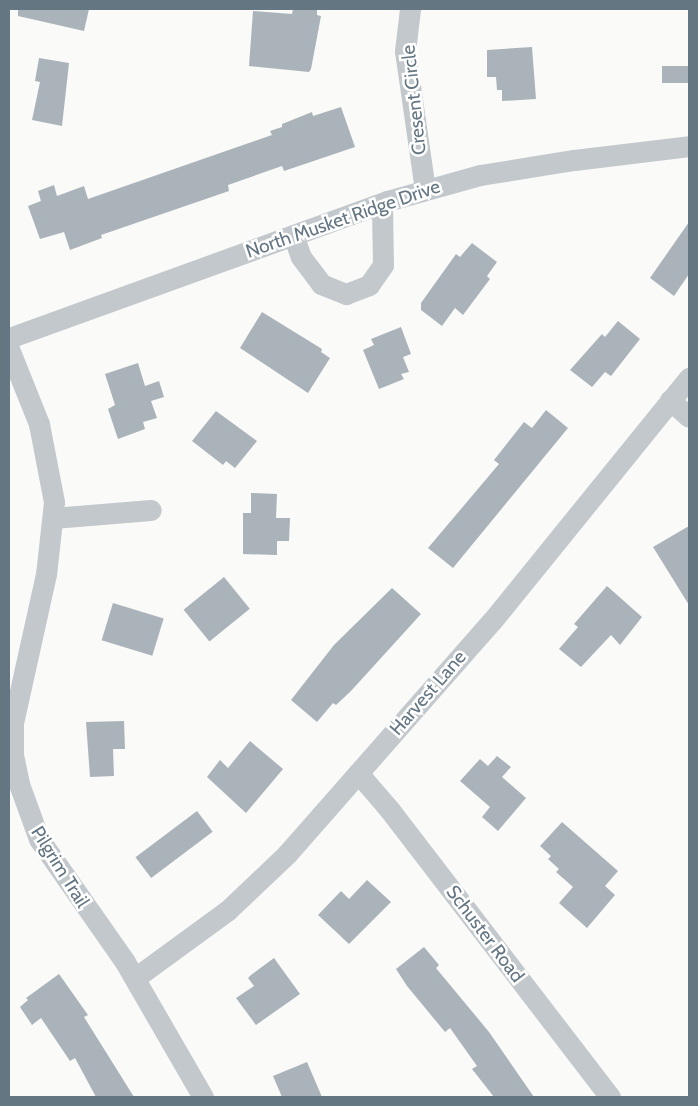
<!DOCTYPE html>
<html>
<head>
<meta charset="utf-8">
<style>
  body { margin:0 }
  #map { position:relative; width:698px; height:1106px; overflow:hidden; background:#fafaf8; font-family:Cabin,sans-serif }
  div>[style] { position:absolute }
  .building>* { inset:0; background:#aab3b9; transform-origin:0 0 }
  .street>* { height:21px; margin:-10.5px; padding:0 10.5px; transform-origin:10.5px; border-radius:10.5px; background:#c3c8cc }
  span { translate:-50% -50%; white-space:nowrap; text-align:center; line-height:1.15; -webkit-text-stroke:5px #fff; paint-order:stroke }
  .street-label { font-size:19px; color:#657683 }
  .frame { position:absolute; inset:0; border:10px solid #657683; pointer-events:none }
</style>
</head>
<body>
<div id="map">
  <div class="building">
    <i style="clip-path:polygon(18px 9px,89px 9px,84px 31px,18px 16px)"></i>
    <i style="clip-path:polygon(293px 9px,317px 9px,317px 15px,321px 16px,311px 69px,309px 72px,249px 66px,253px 11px,292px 14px)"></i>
    <i style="clip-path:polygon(532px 47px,536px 99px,502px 101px,502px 90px,497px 90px,496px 77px,487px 77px,487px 50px)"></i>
    <i style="clip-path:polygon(39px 58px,69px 63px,62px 126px,32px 120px,40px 82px,35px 81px)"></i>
    <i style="left:689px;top:66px;width:17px;height:27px;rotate:90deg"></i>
    <i style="clip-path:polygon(341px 107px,355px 147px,284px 171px,282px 166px,228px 185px,229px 191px,101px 235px,102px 238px,70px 250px,64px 232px,40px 239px,28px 206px,41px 201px,38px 191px,54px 185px,57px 196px,84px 186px,88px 199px,272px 135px,270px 131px,282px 127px,282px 124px,312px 112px,313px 116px)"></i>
    <i style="clip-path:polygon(689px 222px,689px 274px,674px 296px,650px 278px)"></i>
    <i style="clip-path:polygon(472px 243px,497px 262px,487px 276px,490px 279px,463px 315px,455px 308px,442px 326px,421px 310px,421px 303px,456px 254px,460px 257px)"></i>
    <i style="clip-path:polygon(262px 312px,322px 349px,321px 352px,330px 358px,308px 393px,240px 348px)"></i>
    <i style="clip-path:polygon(618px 321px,640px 339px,611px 376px,605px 372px,592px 387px,570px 370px,602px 334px,605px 337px)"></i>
    <i style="clip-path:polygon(401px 327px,411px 354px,403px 357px,409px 372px,401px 374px,404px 379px,379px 389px,363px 350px,374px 345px,371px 339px)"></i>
    <i style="clip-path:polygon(138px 363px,145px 386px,159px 381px,164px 397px,151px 401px,157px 418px,143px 422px,145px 429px,118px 439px,108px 409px,115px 405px,105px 374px)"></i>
    <i style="clip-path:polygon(546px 410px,568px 428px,453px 568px,428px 548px,499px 464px,494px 460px,524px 422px,532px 428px)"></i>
    <i style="clip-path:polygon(216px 411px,257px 441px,235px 468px,226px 461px,223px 465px,192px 441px)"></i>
    <i style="clip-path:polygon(251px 493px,277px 494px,276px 518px,290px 518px,289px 541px,277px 541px,277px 555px,243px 554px,243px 513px,251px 513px)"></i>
    <i style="clip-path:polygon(689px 526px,689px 605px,653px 547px)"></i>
    <i style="left:224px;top:577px;width:41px;height:52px;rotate:51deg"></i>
    <i style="clip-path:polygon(607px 586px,642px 617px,620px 645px,611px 635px,581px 667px,559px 649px,578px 627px,574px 624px)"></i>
    <i style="clip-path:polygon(392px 588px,421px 614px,351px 691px,336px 705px,333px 703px,317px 722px,291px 700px,334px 645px)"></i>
    <i style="left:113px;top:603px;width:53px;height:39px;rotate:17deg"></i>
    <i style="clip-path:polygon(124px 721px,125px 749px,113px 749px,114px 776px,90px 777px,86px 722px)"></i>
    <i style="clip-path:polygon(250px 741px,283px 769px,246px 813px,207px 777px,220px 760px,228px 768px)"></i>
    <i style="clip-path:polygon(497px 756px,511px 767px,502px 777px,526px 798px,498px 831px,482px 817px,490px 807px,460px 781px,480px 759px,488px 766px)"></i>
    <i style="left:197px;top:811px;width:26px;height:77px;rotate:53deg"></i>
    <i style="clip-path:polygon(562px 822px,618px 871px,605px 886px,615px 895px,587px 928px,559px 903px,573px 887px,556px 872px,559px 869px,548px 859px,551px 856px,540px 846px)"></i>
    <i style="clip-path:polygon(367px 880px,391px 902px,349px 944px,318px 915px,341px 891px,349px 899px)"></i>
    <i style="clip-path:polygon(424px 947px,439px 965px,436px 968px,489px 1032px,534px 1097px,494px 1097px,472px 1069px,477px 1066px,450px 1028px,445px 1032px,407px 986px,396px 969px)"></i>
    <i style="clip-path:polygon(274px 958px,300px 994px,256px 1025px,236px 998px,254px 986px,248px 978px,251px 975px)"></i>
    <i style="clip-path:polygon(59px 974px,88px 1015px,84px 1017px,134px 1097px,96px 1097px,75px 1058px,70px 1061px,41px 1018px,32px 1025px,20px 1007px,28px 1000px,26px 998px)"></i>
    <i style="clip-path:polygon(307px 1062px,322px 1097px,282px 1097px,273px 1076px)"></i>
  </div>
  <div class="street">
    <i style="left:410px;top:9px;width:42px;rotate:96.8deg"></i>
    <i style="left:405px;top:51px;width:140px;rotate:81.8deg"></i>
    <i style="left:293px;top:235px;width:23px;rotate:70deg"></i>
    <i style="left:301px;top:257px;width:34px;rotate:53deg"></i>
    <i style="left:321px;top:284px;width:27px;rotate:22deg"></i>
    <i style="left:346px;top:294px;width:25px;rotate:-21deg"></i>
    <i style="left:369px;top:285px;width:24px;rotate:-55deg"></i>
    <i style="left:383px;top:265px;width:58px;rotate:-91deg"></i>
    <i style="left:382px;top:207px;width:8px;rotate:-50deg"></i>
    <i style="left:9px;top:338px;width:402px;rotate:-19.9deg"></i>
    <i style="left:387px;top:201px;width:97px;rotate:-15.6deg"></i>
    <i style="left:480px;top:175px;width:95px;rotate:-9.1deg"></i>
    <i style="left:574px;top:160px;width:116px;rotate:-6.9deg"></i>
    <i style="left:9px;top:349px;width:81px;rotate:68.2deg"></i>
    <i style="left:39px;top:424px;width:79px;rotate:79.1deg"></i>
    <i style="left:54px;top:502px;width:72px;rotate:96.3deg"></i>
    <i style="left:46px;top:574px;width:153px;rotate:102.5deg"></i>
    <i style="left:13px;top:723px;width:32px;rotate:90deg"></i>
    <i style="left:13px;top:755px;width:30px;rotate:78deg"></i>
    <i style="left:19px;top:784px;width:59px;rotate:70deg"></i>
    <i style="left:39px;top:839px;width:150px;rotate:55deg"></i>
    <i style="left:125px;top:962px;width:156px;rotate:60deg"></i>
    <i style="left:670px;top:400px;width:25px;rotate:42deg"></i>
    <i style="left:53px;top:518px;width:98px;rotate:-4.7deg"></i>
    <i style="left:358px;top:773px;width:48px;rotate:49.3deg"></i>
    <i style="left:389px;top:809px;width:363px;rotate:52.5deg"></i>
    <i style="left:135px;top:978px;width:114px;rotate:-36.1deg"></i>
    <i style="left:227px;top:911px;width:83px;rotate:-43.5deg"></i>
    <i style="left:287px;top:854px;width:310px;rotate:-48.7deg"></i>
    <i style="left:492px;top:621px;width:313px;rotate:-51deg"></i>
  </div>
  <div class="street-label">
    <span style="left:414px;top:100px;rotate:-96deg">Cresent Circle</span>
    <span style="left:343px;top:219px;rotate:-19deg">North Musket Ridge Drive</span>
    <span style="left:428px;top:693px;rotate:-49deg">Harvest Lane</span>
    <span style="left:60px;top:867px;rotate:58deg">Pilgrim Trail</span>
    <span style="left:485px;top:934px;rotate:53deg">Schuster Road</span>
  </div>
  <div class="frame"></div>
</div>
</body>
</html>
